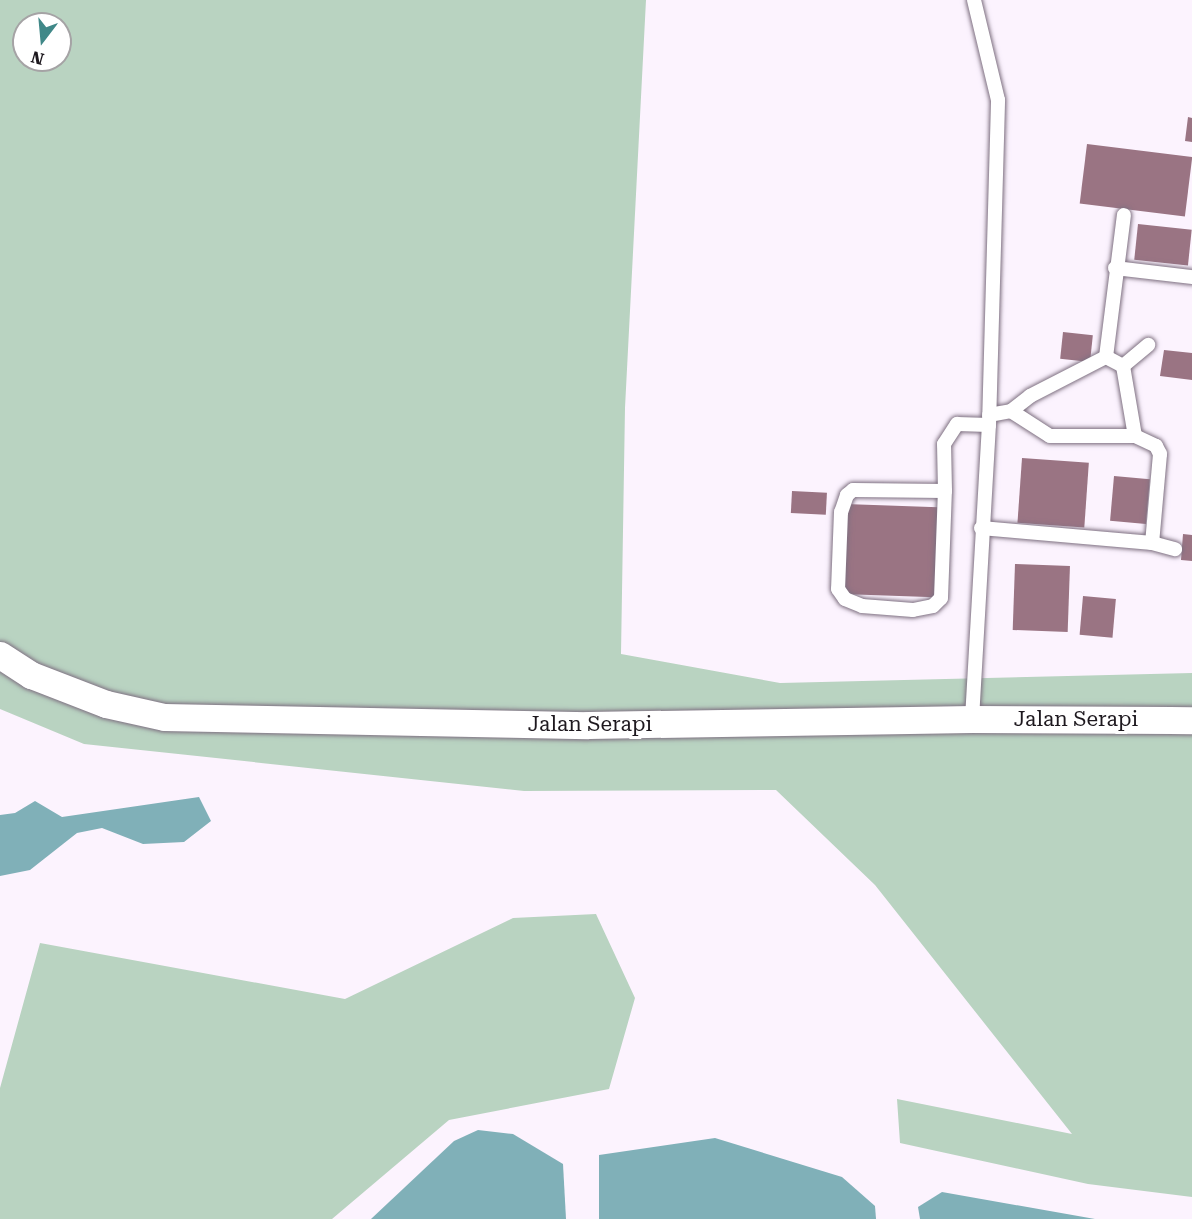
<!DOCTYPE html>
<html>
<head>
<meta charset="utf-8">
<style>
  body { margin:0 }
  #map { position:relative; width:1192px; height:1219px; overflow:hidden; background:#fcf3fe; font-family:"Roboto Serif",serif }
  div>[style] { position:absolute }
  .green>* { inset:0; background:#b9d3c1 }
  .water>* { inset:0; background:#80b0b8 }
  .building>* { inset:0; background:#9a7483; transform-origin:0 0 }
  .roads { filter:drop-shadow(0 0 2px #7e7081) drop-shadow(0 0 2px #7e7081) }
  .service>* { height:14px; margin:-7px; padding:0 7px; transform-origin:7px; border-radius:7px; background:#fff }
  .minor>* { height:27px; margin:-13.5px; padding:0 13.5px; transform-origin:13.5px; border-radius:13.5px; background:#fff }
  span { translate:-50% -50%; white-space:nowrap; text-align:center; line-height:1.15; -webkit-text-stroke:6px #fff; paint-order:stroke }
  .street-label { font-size:21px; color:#1d181e }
  .north { position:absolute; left:12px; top:12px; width:60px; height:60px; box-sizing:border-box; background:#fff; border:2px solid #a5a3a5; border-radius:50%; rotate:196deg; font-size:16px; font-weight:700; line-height:24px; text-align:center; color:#1d181e }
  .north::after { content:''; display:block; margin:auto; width:21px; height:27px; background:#408888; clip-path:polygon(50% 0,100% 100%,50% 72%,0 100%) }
</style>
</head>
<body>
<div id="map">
  <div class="green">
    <i style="clip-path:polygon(evenodd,0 0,646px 0,625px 408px,621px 654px,780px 683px,1192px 673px,1192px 1197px,1088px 1184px,900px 1143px,897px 1099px,1072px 1134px,875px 885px,776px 790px,524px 791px,84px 744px,0 709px,0 0,24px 24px,60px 24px,60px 60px,24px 60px,24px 24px)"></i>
    <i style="clip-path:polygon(596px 914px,635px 998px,609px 1089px,449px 1120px,332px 1219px,0 1219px,0 1088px,40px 943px,345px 999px,513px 918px)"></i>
  </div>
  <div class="water">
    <i style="clip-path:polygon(199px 797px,211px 821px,184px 842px,143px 844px,102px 828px,77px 833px,30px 870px,0 876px,0 815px,15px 813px,35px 801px,62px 817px)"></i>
    <i style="clip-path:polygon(478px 1130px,513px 1134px,563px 1164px,566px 1219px,371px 1219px,454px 1141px)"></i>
    <i style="clip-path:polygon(715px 1138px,842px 1177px,875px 1206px,876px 1219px,599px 1219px,599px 1155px)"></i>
    <i style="clip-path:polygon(942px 1192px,1095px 1219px,920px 1219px,918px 1207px)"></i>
  </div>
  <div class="building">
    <i style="clip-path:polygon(1188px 117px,1192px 118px,1192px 142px,1185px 141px)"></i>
    <i style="left:1087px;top:144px;width:106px;height:60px;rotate:7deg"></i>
    <i style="left:1138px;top:224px;width:54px;height:36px;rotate:6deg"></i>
    <i style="left:1063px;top:332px;width:30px;height:27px;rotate:6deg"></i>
    <i style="clip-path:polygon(1164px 350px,1192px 353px,1192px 380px,1160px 376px)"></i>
    <i style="left:1022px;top:458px;width:67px;height:65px;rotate:4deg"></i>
    <i style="left:1114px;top:476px;width:36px;height:45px;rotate:5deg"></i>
    <i style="left:792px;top:491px;width:35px;height:22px;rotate:3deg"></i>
    <i style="left:845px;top:504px;width:93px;height:90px;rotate:2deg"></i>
    <i style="clip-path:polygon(1183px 534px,1192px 535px,1192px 561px,1181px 560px)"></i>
    <i style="left:1015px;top:564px;width:55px;height:66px;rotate:2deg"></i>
    <i style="left:1083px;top:596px;width:33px;height:39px;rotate:5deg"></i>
  </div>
  <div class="roads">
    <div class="service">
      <i style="left:1115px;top:268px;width:78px;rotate:6.7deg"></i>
      <i style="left:1106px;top:357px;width:143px;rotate:-82.8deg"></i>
      <i style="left:1123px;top:366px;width:71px;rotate:80.3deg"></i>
      <i style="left:1011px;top:411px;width:24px;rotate:-38deg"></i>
      <i style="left:1030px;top:396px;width:85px;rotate:-27.2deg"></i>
      <i style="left:1106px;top:357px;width:19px;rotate:28deg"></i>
      <i style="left:1123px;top:366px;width:33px;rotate:-40deg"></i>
      <i style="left:989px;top:415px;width:22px;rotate:-10deg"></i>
      <i style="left:1011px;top:411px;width:46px;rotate:32.7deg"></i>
      <i style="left:1050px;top:436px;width:85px"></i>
      <i style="left:1135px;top:436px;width:23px;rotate:25deg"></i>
      <i style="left:1156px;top:446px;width:9px;rotate:63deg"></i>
      <i style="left:1160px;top:454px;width:89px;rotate:95.1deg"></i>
      <i style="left:945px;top:491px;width:92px;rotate:-179.4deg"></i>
      <i style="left:853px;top:490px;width:8px;rotate:140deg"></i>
      <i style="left:847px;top:495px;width:18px;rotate:109deg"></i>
      <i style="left:841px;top:512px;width:77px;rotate:92.2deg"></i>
      <i style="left:838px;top:589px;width:12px;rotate:55deg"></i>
      <i style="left:845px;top:599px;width:18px;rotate:22deg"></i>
      <i style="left:862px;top:606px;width:51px;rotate:4.5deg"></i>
      <i style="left:913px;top:610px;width:20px;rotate:-11deg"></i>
      <i style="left:933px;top:606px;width:11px;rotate:-45deg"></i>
      <i style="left:941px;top:598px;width:107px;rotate:-87.9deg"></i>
      <i style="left:945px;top:491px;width:47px;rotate:-91.2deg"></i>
      <i style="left:944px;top:444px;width:24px;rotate:-57deg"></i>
      <i style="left:957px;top:424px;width:32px;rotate:2deg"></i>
      <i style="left:981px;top:528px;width:172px;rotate:5deg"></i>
      <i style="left:1152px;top:543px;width:24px;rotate:15deg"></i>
      <i style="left:972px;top:719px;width:294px;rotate:-86.7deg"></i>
      <i style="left:989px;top:425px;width:325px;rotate:-88.4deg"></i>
      <i style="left:998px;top:100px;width:103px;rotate:-103.5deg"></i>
    </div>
    <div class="minor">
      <i style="left:0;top:655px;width:37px;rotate:33deg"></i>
      <i style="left:31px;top:675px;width:80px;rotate:21.1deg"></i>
      <i style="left:106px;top:704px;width:59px;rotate:12.6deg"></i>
      <i style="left:164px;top:717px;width:424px;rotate:1.1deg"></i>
      <i style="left:588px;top:725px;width:384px;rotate:-0.9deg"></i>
      <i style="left:972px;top:719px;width:220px;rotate:0.3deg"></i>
    </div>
  </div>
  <div class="street-label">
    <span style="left:1076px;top:719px">Jalan Serapi</span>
    <span style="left:590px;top:724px">Jalan Serapi</span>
  </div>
  <div class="north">N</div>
</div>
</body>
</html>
